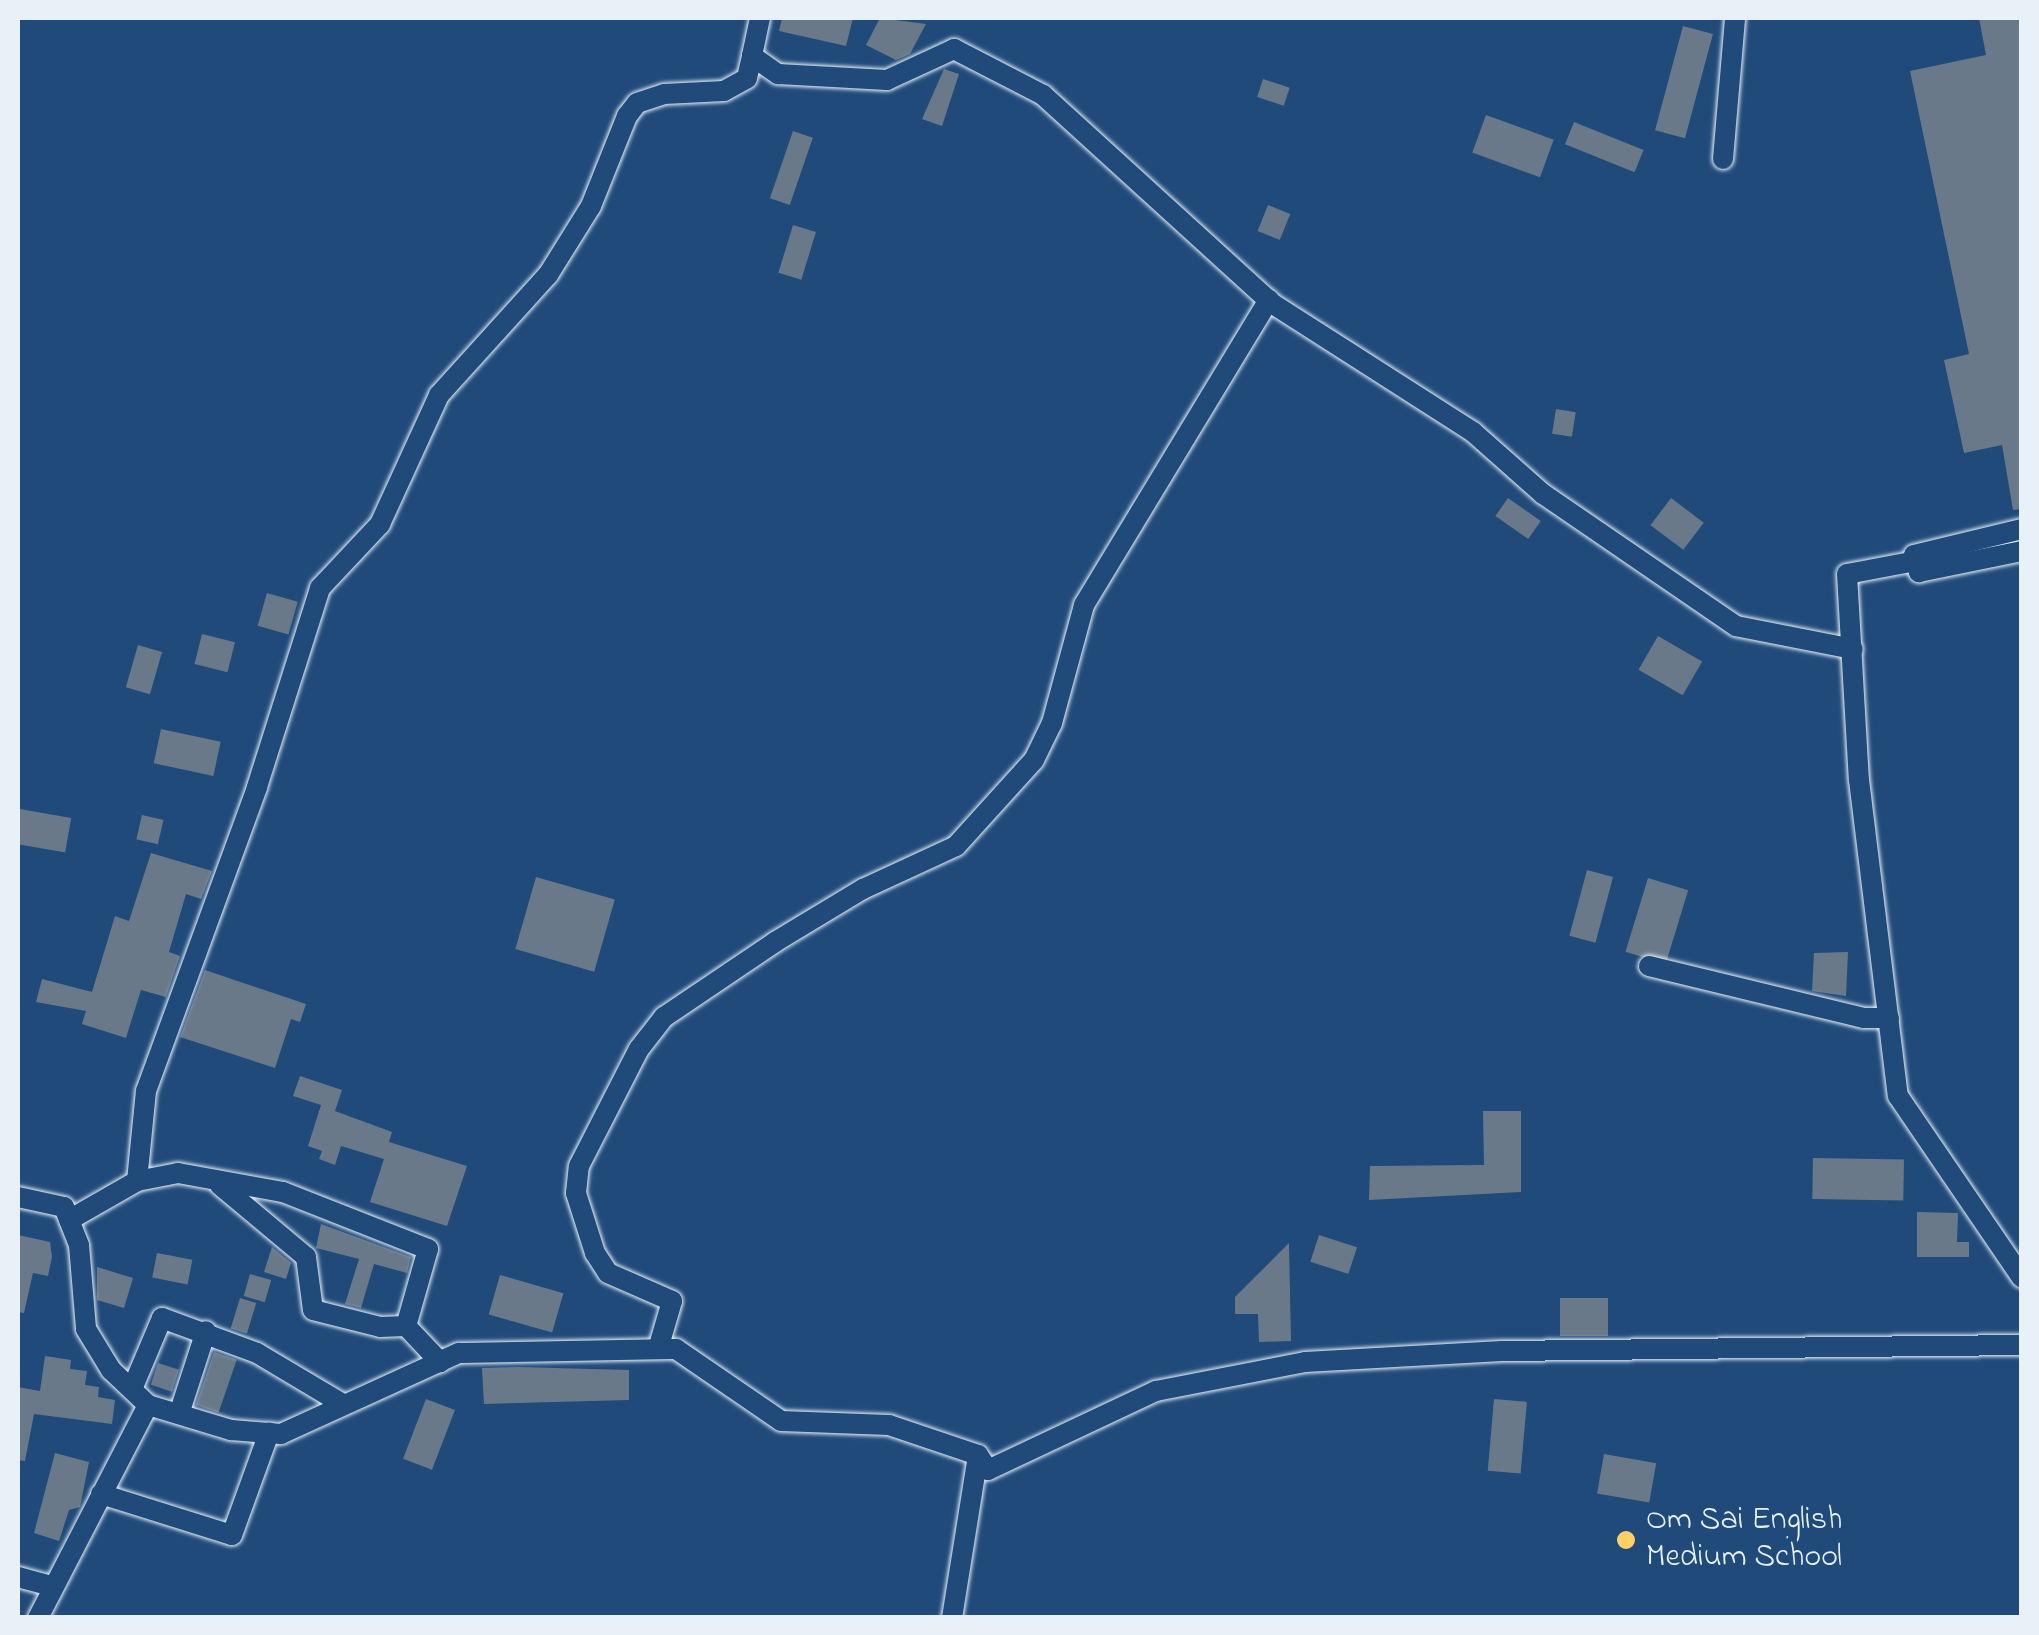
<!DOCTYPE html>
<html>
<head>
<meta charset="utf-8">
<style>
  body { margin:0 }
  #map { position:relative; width:2039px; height:1635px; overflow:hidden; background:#1f4a7a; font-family:"Indie Flower",sans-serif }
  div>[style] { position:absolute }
  .building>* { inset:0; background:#6a7989; transform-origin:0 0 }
  .roads { filter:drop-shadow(0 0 2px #e8f1f8) drop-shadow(0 0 2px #e8f1f8) }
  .street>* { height:20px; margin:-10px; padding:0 10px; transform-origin:10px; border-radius:10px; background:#1f4a7a }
  .dots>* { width:28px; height:28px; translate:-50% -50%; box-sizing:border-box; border:5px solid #1f4a7a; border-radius:50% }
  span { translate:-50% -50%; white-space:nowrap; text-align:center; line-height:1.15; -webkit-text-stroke:10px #1f4a7a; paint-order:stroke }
  .poi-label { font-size:32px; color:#e8f1f8 }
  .left { translate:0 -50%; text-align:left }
  .frame { position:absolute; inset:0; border:20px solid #e8f1f8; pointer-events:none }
</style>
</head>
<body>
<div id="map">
  <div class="building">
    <i style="clip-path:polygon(782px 18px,853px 18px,846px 46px,779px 31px)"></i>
    <i style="clip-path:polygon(880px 18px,926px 24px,910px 54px,896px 60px,866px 45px)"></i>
    <i style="clip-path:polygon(1979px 18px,2022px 18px,2022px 509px,2013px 510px,2002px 445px,1964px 453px,1944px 360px,1969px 354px,1910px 71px,1986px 55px)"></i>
    <i style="left:1683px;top:26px;width:31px;height:108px;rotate:15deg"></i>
    <i style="clip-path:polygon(944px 69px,959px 74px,942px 126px,922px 119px)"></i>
    <i style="left:1263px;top:79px;width:28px;height:19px;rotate:18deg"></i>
    <i style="left:1486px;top:115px;width:72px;height:40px;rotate:20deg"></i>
    <i style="left:1574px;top:122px;width:75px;height:24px;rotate:22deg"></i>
    <i style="left:793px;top:131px;width:21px;height:71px;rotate:19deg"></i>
    <i style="left:1268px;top:205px;width:24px;height:28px;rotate:22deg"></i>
    <i style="left:793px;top:225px;width:24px;height:50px;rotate:17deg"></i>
    <i style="left:1556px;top:409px;width:20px;height:25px;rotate:9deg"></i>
    <i style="left:1508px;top:498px;width:40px;height:22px;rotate:35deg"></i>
    <i style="left:1671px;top:498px;width:41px;height:34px;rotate:37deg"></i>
    <i style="left:267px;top:593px;width:32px;height:34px;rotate:16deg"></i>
    <i style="left:202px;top:634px;width:34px;height:31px;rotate:14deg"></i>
    <i style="left:1658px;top:636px;width:51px;height:39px;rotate:30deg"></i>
    <i style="left:138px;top:645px;width:25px;height:44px;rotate:16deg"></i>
    <i style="left:161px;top:729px;width:61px;height:35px;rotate:12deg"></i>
    <i style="left:20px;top:809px;width:52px;height:35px;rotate:10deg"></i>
    <i style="left:142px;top:815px;width:22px;height:25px;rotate:13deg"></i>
    <i style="clip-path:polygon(151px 853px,212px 871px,201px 899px,186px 894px,169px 952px,180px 956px,166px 997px,141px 990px,126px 1038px,82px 1024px,86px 1011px,36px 1002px,42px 979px,92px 992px,115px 916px,129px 921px)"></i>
    <i style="left:1587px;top:870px;width:27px;height:68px;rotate:15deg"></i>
    <i style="left:536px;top:877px;width:82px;height:75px;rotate:16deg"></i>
    <i style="left:1648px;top:878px;width:42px;height:77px;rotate:17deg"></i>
    <i style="clip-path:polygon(1848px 952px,1846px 996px,1812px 991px,1814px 953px)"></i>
    <i style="clip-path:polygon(205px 970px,306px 1004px,300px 1022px,291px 1019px,275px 1068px,180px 1037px)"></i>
    <i style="clip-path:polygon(300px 1076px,342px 1090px,335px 1111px,392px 1132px,389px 1142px,467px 1166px,447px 1226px,370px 1202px,384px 1159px,341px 1146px,335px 1165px,319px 1159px,322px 1151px,308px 1146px,321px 1105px,293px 1096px)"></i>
    <i style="clip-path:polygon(1483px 1111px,1521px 1111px,1521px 1192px,1369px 1200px,1370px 1166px,1484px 1165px)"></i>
    <i style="left:1813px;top:1158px;width:91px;height:41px;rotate:1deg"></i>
    <i style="clip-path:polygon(1917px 1212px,1958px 1213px,1957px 1242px,1969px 1242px,1969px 1257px,1917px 1257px)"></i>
    <i style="clip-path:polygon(321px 1224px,411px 1257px,407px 1273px,374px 1264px,361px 1308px,345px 1304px,359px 1259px,316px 1248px)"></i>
    <i style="clip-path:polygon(18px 1235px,50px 1242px,52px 1257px,48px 1276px,33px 1273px,24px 1313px,18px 1312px)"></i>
    <i style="left:1319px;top:1235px;width:40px;height:28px;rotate:18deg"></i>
    <i style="clip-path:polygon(1289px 1243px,1291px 1341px,1259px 1342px,1258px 1314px,1235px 1314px,1235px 1297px)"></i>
    <i style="clip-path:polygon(272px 1247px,291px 1263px,286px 1279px,264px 1272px)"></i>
    <i style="left:157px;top:1253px;width:36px;height:25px;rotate:11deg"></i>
    <i style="clip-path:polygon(97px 1267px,133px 1278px,124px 1308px,97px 1300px)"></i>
    <i style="left:250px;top:1274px;width:22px;height:23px;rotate:16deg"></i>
    <i style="left:500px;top:1275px;width:66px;height:41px;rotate:16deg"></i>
    <i style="left:240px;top:1298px;width:17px;height:32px;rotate:17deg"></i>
    <i style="left:1608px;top:1298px;width:38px;height:48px;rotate:90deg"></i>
    <i style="left:214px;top:1352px;width:24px;height:56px;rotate:19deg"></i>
    <i style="clip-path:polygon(45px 1356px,71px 1360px,70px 1369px,87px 1371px,85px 1385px,99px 1387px,98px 1397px,115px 1400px,112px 1424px,34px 1414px,25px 1461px,18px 1460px,18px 1387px,40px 1391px)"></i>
    <i style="left:158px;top:1363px;width:22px;height:23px;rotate:18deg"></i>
    <i style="clip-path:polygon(518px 1367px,629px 1370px,629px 1400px,484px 1404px,482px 1368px)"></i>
    <i style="left:426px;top:1399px;width:31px;height:64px;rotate:21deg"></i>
    <i style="left:1494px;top:1399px;width:33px;height:72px;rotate:5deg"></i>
    <i style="clip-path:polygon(55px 1453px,89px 1462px,80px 1507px,69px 1510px,59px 1541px,34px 1533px)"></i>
    <i style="left:1604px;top:1454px;width:53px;height:40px;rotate:10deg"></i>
  </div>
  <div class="roads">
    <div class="street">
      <i style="left:760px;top:18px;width:39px;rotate:102deg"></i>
      <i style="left:752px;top:56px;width:32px;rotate:35deg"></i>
      <i style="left:778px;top:74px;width:109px;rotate:3.2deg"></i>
      <i style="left:887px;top:80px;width:74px;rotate:-24.8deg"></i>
      <i style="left:954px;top:49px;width:100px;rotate:27.3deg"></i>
      <i style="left:1043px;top:95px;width:311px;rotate:42.3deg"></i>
      <i style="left:1273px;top:304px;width:237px;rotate:32.6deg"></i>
      <i style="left:1473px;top:432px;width:94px;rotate:41.5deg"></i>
      <i style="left:1543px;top:494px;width:234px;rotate:34.4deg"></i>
      <i style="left:1736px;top:626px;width:119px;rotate:11.1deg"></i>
      <i style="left:1723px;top:159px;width:142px;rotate:-85.1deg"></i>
      <i style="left:2022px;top:529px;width:111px;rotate:166.5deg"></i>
      <i style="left:1914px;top:555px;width:18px;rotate:74deg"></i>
      <i style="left:1919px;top:572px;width:105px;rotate:-11.5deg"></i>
      <i style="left:1916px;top:561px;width:70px;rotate:169.3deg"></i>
      <i style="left:1847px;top:574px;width:206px;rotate:86.7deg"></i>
      <i style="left:1859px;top:780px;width:318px;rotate:83deg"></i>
      <i style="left:1898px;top:1096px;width:220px;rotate:55.7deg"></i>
      <i style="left:1649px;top:966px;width:221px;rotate:13.6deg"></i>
      <i style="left:1864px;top:1018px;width:25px"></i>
      <i style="left:137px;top:1181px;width:42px;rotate:-11deg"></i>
      <i style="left:178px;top:1173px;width:107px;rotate:10.3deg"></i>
      <i style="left:283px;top:1192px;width:156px;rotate:21.5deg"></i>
      <i style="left:428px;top:1249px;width:80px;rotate:105.9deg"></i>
      <i style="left:406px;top:1326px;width:50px;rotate:46.6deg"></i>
      <i style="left:220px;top:1185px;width:112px;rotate:39.9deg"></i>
      <i style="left:306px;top:1257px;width:53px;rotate:82.5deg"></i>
      <i style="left:313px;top:1310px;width:69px;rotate:14.2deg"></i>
      <i style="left:380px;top:1327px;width:26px;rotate:-2deg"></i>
      <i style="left:18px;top:1197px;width:47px;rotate:12.3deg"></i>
      <i style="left:64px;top:1207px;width:41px;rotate:68.5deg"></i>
      <i style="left:79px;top:1245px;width:84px;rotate:85.2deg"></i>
      <i style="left:86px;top:1329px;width:48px;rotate:58.6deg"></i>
      <i style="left:111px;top:1370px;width:51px;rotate:43.4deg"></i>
      <i style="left:148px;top:1405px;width:87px;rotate:16.8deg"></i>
      <i style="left:231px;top:1430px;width:50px;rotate:4.6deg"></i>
      <i style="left:281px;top:1434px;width:196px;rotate:-24.5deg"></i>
      <i style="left:459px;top:1353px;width:217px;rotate:-1.1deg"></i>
      <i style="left:676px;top:1349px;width:127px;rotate:34.4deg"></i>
      <i style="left:781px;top:1421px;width:108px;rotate:2.1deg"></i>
      <i style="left:889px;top:1425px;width:94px;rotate:18.6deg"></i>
      <i style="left:978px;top:1455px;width:18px;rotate:56deg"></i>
      <i style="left:988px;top:1470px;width:186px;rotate:-25.2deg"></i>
      <i style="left:1156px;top:1391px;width:152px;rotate:-11deg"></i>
      <i style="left:1305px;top:1362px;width:197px;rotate:-3.2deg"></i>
      <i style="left:1502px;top:1351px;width:520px;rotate:-0.66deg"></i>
      <i style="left:69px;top:1220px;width:78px;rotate:-29.8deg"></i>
      <i style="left:137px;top:1181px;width:90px;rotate:-84.3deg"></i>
      <i style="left:146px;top:1091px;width:324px;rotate:-69.9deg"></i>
      <i style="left:257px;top:787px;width:209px;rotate:-72.4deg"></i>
      <i style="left:320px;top:588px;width:88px;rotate:-46.8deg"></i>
      <i style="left:380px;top:524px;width:142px;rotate:-65.4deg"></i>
      <i style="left:439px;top:395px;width:162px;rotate:-47.8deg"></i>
      <i style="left:548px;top:275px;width:81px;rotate:-58.1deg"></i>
      <i style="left:591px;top:206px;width:97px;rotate:-68.2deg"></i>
      <i style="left:627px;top:116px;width:16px;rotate:-52deg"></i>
      <i style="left:637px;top:103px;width:28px;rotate:-18deg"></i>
      <i style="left:664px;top:94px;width:60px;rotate:-2.9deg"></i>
      <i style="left:724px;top:91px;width:26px;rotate:-29deg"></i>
      <i style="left:747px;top:78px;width:23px;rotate:-77deg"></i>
      <i style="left:658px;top:1349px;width:50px;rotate:-73.7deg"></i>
      <i style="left:672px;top:1301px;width:70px;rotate:-156.4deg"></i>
      <i style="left:608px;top:1273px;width:24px;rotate:-123deg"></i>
      <i style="left:595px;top:1253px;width:63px;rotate:-107.6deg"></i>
      <i style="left:576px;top:1193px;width:27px;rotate:-84deg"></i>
      <i style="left:579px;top:1166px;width:131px;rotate:-62.9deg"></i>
      <i style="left:639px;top:1049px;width:41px;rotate:-52deg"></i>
      <i style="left:664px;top:1017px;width:134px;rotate:-34deg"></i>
      <i style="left:775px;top:942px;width:103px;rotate:-31.1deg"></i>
      <i style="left:863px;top:889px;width:102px;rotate:-24.8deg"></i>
      <i style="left:956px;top:846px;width:116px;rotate:-47.8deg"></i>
      <i style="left:1034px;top:760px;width:41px;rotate:-64.1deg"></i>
      <i style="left:1052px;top:723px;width:122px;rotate:-74.8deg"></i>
      <i style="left:1084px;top:605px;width:357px;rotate:-58.8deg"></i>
      <i style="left:132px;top:1389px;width:77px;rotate:-67.1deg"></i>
      <i style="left:162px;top:1318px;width:101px;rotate:20.2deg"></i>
      <i style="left:257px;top:1353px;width:98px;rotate:30.8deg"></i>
      <i style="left:179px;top:1414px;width:87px;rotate:-72deg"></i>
      <i style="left:101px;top:1494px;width:137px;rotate:17.4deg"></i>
      <i style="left:232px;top:1535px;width:109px;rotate:-70.1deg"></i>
      <i style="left:18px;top:1577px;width:35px;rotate:15deg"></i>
      <i style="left:38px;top:1618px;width:240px;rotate:-62.7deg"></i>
      <i style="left:952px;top:1618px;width:165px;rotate:-80.9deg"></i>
    </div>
  </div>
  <div class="dots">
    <i style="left:1626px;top:1540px;background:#ffd166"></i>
  </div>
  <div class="poi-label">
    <span class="left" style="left:1646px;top:1540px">Om Sai English<br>Medium School</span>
  </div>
  <div class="frame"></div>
</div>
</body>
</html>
